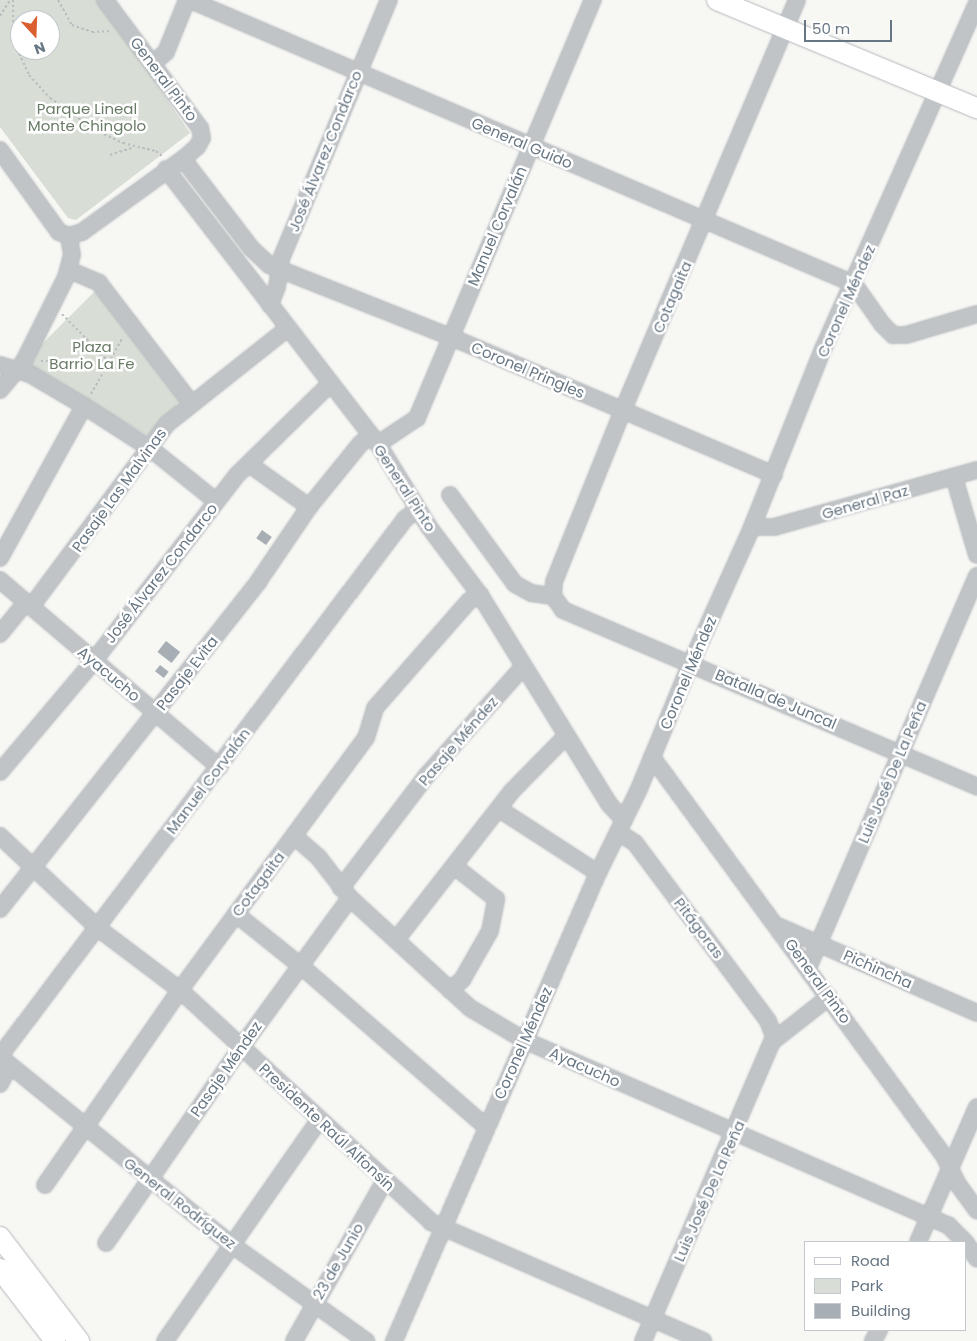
<!DOCTYPE html>
<html>
<head>
<meta charset="utf-8">
<style>
  body { margin:0 }
  #map { position:relative; width:977px; height:1341px; overflow:hidden; background:#f7f7f4; font-family:Poppins,sans-serif }
  div>[style] { position:absolute }
  .green>* { inset:0; background:#d8ddd5 }
  .building>* { inset:0; background:#a7afb4; transform-origin:0 0 }
  .path>* { height:2px; margin-top:-1px; transform-origin:0; background:repeating-linear-gradient(90deg,#babdbf 0 2.5px,transparent 0 5px) }
  .roads { filter:drop-shadow(0 0 1px #b5b9bd) drop-shadow(0 0 1px #b5b9bd) }
  .minor>* { height:16px; margin:-8px; padding:0 8px; transform-origin:8px; border-radius:8px; background:#c0c4c7 }
  .major>* { height:20px; margin:-10px; padding:0 10px; transform-origin:10px; border-radius:10px; background:#fff }
  span { translate:-50% -50%; white-space:nowrap; text-align:center; line-height:1.15; -webkit-text-stroke:5px #fff; paint-order:stroke }
  .street-label { font-size:15px; color:#677683 }
  .park-label { font-size:15px; color:#697b66 }
  .legend { position:absolute; left:804px; top:1241px; width:162px; height:90px; box-sizing:border-box; background:#fff; border:1px solid #c2c8cd; margin:0; padding:6px 9px; list-style:none; font-size:15px; color:#677683 }
  .legend li { display:flex; align-items:center; gap:10px; height:25px }
  .legend b { width:25px; border:1px solid #c2c8cd }
  .north { position:absolute; left:10px; top:10px; width:50px; height:50px; box-sizing:border-box; background:#fff; border:1px solid #c2c8cd; border-radius:50%; rotate:160deg; font-size:14px; font-weight:700; line-height:20px; text-align:center; color:#677683 }
  .north::after { content:''; display:block; margin:auto; width:18px; height:22px; background:#db5e30; clip-path:polygon(50% 0,100% 100%,50% 72%,0 100%) }
  .scale { position:absolute; left:804px; top:20px; width:88px; height:22px; box-sizing:border-box; border:2px solid #677683; border-top:0; padding-left:6px; font-size:15px; line-height:18px; white-space:nowrap; color:#677683; -webkit-text-stroke:4px #fff; paint-order:stroke }
</style>
</head>
<body>
<div id="map">
  <div class="green">
    <i style="clip-path:polygon(evenodd,0 0,99px 0,190px 133px,76px 220px,68px 218px,0 127px,0 0,20px 20px,50px 20px,50px 50px,20px 50px,20px 20px)"></i>
    <i style="clip-path:polygon(95px 291px,182px 399px,148px 436px,31px 367px,29px 357px)"></i>
  </div>
  <div class="building">
    <i style="left:262px;top:530px;width:12px;height:10px;rotate:35deg"></i>
    <i style="left:166px;top:641px;width:18px;height:14px;rotate:38deg"></i>
    <i style="left:160px;top:665px;width:11px;height:8px;rotate:38deg"></i>
  </div>
  <div class="path">
    <i style="left:13px;top:0;width:34px;rotate:90deg"></i>
    <i style="left:13px;top:34px;width:16px;rotate:75deg"></i>
    <i style="left:17px;top:49px;width:29px;rotate:65deg"></i>
    <i style="left:29px;top:75px;width:31px;rotate:48deg"></i>
    <i style="left:50px;top:98px;width:55px;rotate:35.4deg"></i>
    <i style="left:95px;top:130px;width:31px;rotate:25deg"></i>
    <i style="left:123px;top:143px;width:34px;rotate:14deg"></i>
    <i style="left:156px;top:151px;width:8px;rotate:40deg"></i>
    <i style="left:58px;top:0;width:29px;rotate:61deg"></i>
    <i style="left:72px;top:25px;width:21px;rotate:19deg"></i>
    <i style="left:92px;top:32px;width:18px;rotate:-3deg"></i>
    <i style="left:0;top:16px;width:19px;rotate:-58deg"></i>
    <i style="left:110px;top:155px;width:25px;rotate:-18deg"></i>
    <i style="left:62px;top:314px;width:66px;rotate:45.6deg"></i>
    <i style="left:41px;top:361px;width:67px"></i>
    <i style="left:91px;top:394px;width:65px;rotate:-60.7deg"></i>
  </div>
  <div class="roads">
    <div class="minor">
      <i style="left:190px;top:0;width:722px;rotate:23.16deg"></i>
      <i style="left:854px;top:284px;width:49px;rotate:55deg"></i>
      <i style="left:882px;top:324px;width:16px;rotate:45deg"></i>
      <i style="left:893px;top:335px;width:13px"></i>
      <i style="left:906px;top:335px;width:74px;rotate:-16.5deg"></i>
      <i style="left:797px;top:0;width:445px;rotate:113deg"></i>
      <i style="left:623px;top:410px;width:185px;rotate:111.9deg"></i>
      <i style="left:554px;top:582px;width:14px;rotate:94deg"></i>
      <i style="left:553px;top:596px;width:17px;rotate:54deg"></i>
      <i style="left:563px;top:610px;width:450px;rotate:23.1deg"></i>
      <i style="left:153px;top:63px;width:17px;rotate:-40deg"></i>
      <i style="left:166px;top:52px;width:56px;rotate:-68deg"></i>
      <i style="left:0;top:150px;width:101px;rotate:54.3deg"></i>
      <i style="left:59px;top:232px;width:11px;rotate:22deg"></i>
      <i style="left:183px;top:159px;width:112px;rotate:52.6deg"></i>
      <i style="left:251px;top:248px;width:25px;rotate:43deg"></i>
      <i style="left:269px;top:265px;width:196px;rotate:21.6deg"></i>
      <i style="left:451px;top:337px;width:351px;rotate:23.1deg"></i>
      <i style="left:166px;top:169px;width:347px;rotate:52.4deg"></i>
      <i style="left:378px;top:444px;width:97px;rotate:58.4deg"></i>
      <i style="left:429px;top:527px;width:85px;rotate:53.1deg"></i>
      <i style="left:480px;top:595px;width:246px;rotate:58.3deg"></i>
      <i style="left:609px;top:804px;width:22px;rotate:47deg"></i>
      <i style="left:69px;top:236px;width:14px;rotate:-17deg"></i>
      <i style="left:82px;top:232px;width:125px;rotate:-35.9deg"></i>
      <i style="left:183px;top:159px;width:18px;rotate:-41deg"></i>
      <i style="left:197px;top:147px;width:10px;rotate:-61deg"></i>
      <i style="left:202px;top:138px;width:10px;rotate:-101deg"></i>
      <i style="left:200px;top:128px;width:159px;rotate:-126.6deg"></i>
      <i style="left:69px;top:270px;width:33px;rotate:23deg"></i>
      <i style="left:99px;top:283px;width:151px;rotate:52.5deg"></i>
      <i style="left:270px;top:305px;width:19px;rotate:-69deg"></i>
      <i style="left:277px;top:287px;width:28px;rotate:-82deg"></i>
      <i style="left:281px;top:259px;width:281px;rotate:-67.4deg"></i>
      <i style="left:0;top:365px;width:31px;rotate:17deg"></i>
      <i style="left:30px;top:374px;width:63px;rotate:30.7deg"></i>
      <i style="left:84px;top:406px;width:80px;rotate:32.7deg"></i>
      <i style="left:151px;top:449px;width:83px;rotate:38.7deg"></i>
      <i style="left:0;top:390px;width:38px;rotate:-50deg"></i>
      <i style="left:24px;top:361px;width:94px;rotate:-63.4deg"></i>
      <i style="left:66px;top:277px;width:23px;rotate:-75deg"></i>
      <i style="left:72px;top:255px;width:19px;rotate:-99deg"></i>
      <i style="left:378px;top:444px;width:47px;rotate:-33.7deg"></i>
      <i style="left:417px;top:418px;width:454px;rotate:-67.2deg"></i>
      <i style="left:249px;top:464px;width:74px;rotate:35.6deg"></i>
      <i style="left:954px;top:477px;width:81px;rotate:73.6deg"></i>
      <i style="left:450px;top:495px;width:110px;rotate:53.9deg"></i>
      <i style="left:515px;top:584px;width:18px;rotate:29deg"></i>
      <i style="left:531px;top:593px;width:22px;rotate:8deg"></i>
      <i style="left:752px;top:527px;width:22px"></i>
      <i style="left:774px;top:527px;width:211px;rotate:-15.7deg"></i>
      <i style="left:0;top:558px;width:174px;rotate:-61.1deg"></i>
      <i style="left:0;top:580px;width:288px;rotate:40.5deg"></i>
      <i style="left:31px;top:607px;width:228px;rotate:-53.4deg"></i>
      <i style="left:167px;top:424px;width:154px;rotate:-38.4deg"></i>
      <i style="left:0;top:634px;width:41px;rotate:-50.9deg"></i>
      <i style="left:652px;top:757px;width:497px;rotate:53.8deg"></i>
      <i style="left:945px;top:1158px;width:28px;rotate:64deg"></i>
      <i style="left:957px;top:1183px;width:34px;rotate:54deg"></i>
      <i style="left:0;top:772px;width:144px;rotate:-49.8deg"></i>
      <i style="left:93px;top:662px;width:237px;rotate:-52.4deg"></i>
      <i style="left:238px;top:474px;width:130px;rotate:-44.4deg"></i>
      <i style="left:499px;top:809px;width:118px;rotate:32.9deg"></i>
      <i style="left:618px;top:832px;width:20px;rotate:33deg"></i>
      <i style="left:635px;top:843px;width:222px;rotate:53.2deg"></i>
      <i style="left:768px;top:1021px;width:17px;rotate:69deg"></i>
      <i style="left:774px;top:1037px;width:331px;rotate:113.3deg"></i>
      <i style="left:0;top:836px;width:136px;rotate:43.2deg"></i>
      <i style="left:99px;top:929px;width:101px;rotate:37deg"></i>
      <i style="left:180px;top:990px;width:342px;rotate:42.7deg"></i>
      <i style="left:431px;top:1222px;width:297px;rotate:23.6deg"></i>
      <i style="left:294px;top:836px;width:33px;rotate:41deg"></i>
      <i style="left:319px;top:858px;width:51px;rotate:52.2deg"></i>
      <i style="left:350px;top:898px;width:163px;rotate:42.5deg"></i>
      <i style="left:470px;top:1008px;width:63px;rotate:30.7deg"></i>
      <i style="left:524px;top:1040px;width:463px;rotate:23.6deg"></i>
      <i style="left:948px;top:1225px;width:24px;rotate:45deg"></i>
      <i style="left:341px;top:888px;width:142px;rotate:-52.7deg"></i>
      <i style="left:427px;top:775px;width:144px;rotate:-48.4deg"></i>
      <i style="left:0;top:909px;width:417px;rotate:-51.7deg"></i>
      <i style="left:258px;top:582px;width:91px;rotate:-55.8deg"></i>
      <i style="left:309px;top:507px;width:82px;rotate:-50.9deg"></i>
      <i style="left:361px;top:443px;width:13px;rotate:-32deg"></i>
      <i style="left:236px;top:914px;width:83px;rotate:38.7deg"></i>
      <i style="left:301px;top:966px;width:245px;rotate:41deg"></i>
      <i style="left:778px;top:926px;width:217px;rotate:23.6deg"></i>
      <i style="left:396px;top:940px;width:189px;rotate:-52.1deg"></i>
      <i style="left:512px;top:791px;width:77px;rotate:-45.5deg"></i>
      <i style="left:808px;top:968px;width:427px;rotate:-66.7deg"></i>
      <i style="left:450px;top:990px;width:16px;rotate:-40deg"></i>
      <i style="left:462px;top:980px;width:56px;rotate:-60.3deg"></i>
      <i style="left:490px;top:931px;width:33px;rotate:-79deg"></i>
      <i style="left:496px;top:899px;width:53px;rotate:-141.8deg"></i>
      <i style="left:773px;top:1041px;width:71px;rotate:-38.2deg"></i>
      <i style="left:0;top:1056px;width:673px;rotate:-52.98deg"></i>
      <i style="left:405px;top:519px;width:16px;rotate:-38deg"></i>
      <i style="left:0;top:1057px;width:299px;rotate:39deg"></i>
      <i style="left:232px;top:1245px;width:165px;rotate:35.6deg"></i>
      <i style="left:0;top:1084px;width:21px;rotate:-62deg"></i>
      <i style="left:45px;top:1185px;width:237px;rotate:-55.3deg"></i>
      <i style="left:180px;top:990px;width:313px;rotate:-53.6deg"></i>
      <i style="left:366px;top:738px;width:31px;rotate:-73deg"></i>
      <i style="left:375px;top:708px;width:142px;rotate:-48.7deg"></i>
      <i style="left:469px;top:601px;width:13px;rotate:-29deg"></i>
      <i style="left:918px;top:1242px;width:147px;rotate:-66.4deg"></i>
      <i style="left:106px;top:1243px;width:239px;rotate:-55.4deg"></i>
      <i style="left:242px;top:1046px;width:183px;rotate:-53.9deg"></i>
      <i style="left:966px;top:1243px;width:19px;rotate:55deg"></i>
      <i style="left:165px;top:1341px;width:269px;rotate:-55.1deg"></i>
      <i style="left:294px;top:1341px;width:183px;rotate:-60.5deg"></i>
      <i style="left:394px;top:1341px;width:511px;rotate:-66.45deg"></i>
      <i style="left:598px;top:873px;width:93px;rotate:-64deg"></i>
      <i style="left:639px;top:789px;width:136px;rotate:-67.6deg"></i>
      <i style="left:691px;top:663px;width:149px;rotate:-65.8deg"></i>
      <i style="left:752px;top:527px;width:192px;rotate:-68.3deg"></i>
      <i style="left:823px;top:349px;width:379px;rotate:-66deg"></i>
      <i style="left:873px;top:1341px;width:13px;rotate:-61deg"></i>
    </div>
    <div class="major">
      <i style="left:717px;top:0;width:282px;rotate:22.6deg"></i>
      <i style="left:0;top:1237px;width:131px;rotate:52.8deg"></i>
      <i style="left:0;top:1269px;width:91px;rotate:52.6deg"></i>
    </div>
  </div>
  <div class="street-label">
    <span style="left:164px;top:79px;rotate:53deg">General Pinto</span>
    <span style="left:522px;top:143px;rotate:23deg">General Guido</span>
    <span style="left:325px;top:151px;rotate:-68deg">José Álvarez Condarco</span>
    <span style="left:497px;top:226px;rotate:-67deg">Manuel Corvalán</span>
    <span style="left:672px;top:297px;rotate:-67deg">Cotagaita</span>
    <span style="left:846px;top:301px;rotate:-66deg">Coronel Méndez</span>
    <span style="left:528px;top:370px;rotate:23deg">Coronel Pringles</span>
    <span style="left:405px;top:488px;rotate:57deg">General Pinto</span>
    <span style="left:119px;top:490px;rotate:-54deg">Pasaje Las Malvinas</span>
    <span style="left:865px;top:502px;rotate:-16deg">General Paz</span>
    <span style="left:161px;top:573px;rotate:-52deg">José Álvarez Condarco</span>
    <span style="left:187px;top:673px;rotate:-52deg">Pasaje Evita</span>
    <span style="left:688px;top:673px;rotate:-67deg">Coronel Méndez</span>
    <span style="left:109px;top:674px;rotate:40deg">Ayacucho</span>
    <span style="left:776px;top:699px;rotate:23deg">Batalla de Juncal</span>
    <span style="left:458px;top:741px;rotate:-49deg">Pasaje Méndez</span>
    <span style="left:892px;top:772px;rotate:-67deg">Luis José De La Peña</span>
    <span style="left:208px;top:781px;rotate:-53deg">Manuel Corvalán</span>
    <span style="left:258px;top:884px;rotate:-53deg">Cotagaita</span>
    <span style="left:699px;top:928px;rotate:53deg">Pitágoras</span>
    <span style="left:878px;top:969px;rotate:24deg">Pichincha</span>
    <span style="left:818px;top:981px;rotate:54deg">General Pinto</span>
    <span style="left:523px;top:1043px;rotate:-66deg">Coronel Méndez</span>
    <span style="left:585px;top:1067px;rotate:24deg">Ayacucho</span>
    <span style="left:226px;top:1069px;rotate:-55deg">Pasaje Méndez</span>
    <span style="left:327px;top:1127px;rotate:43deg">Presidente Raúl Alfonsín</span>
    <span style="left:709px;top:1191px;rotate:-66deg">Luis José De La Peña</span>
    <span style="left:180px;top:1203px;rotate:38deg">General Rodríguez</span>
    <span style="left:338px;top:1261px;rotate:-60deg">23 de Junio</span>
  </div>
  <div class="park-label">
    <span style="left:87px;top:117px">Parque Lineal<br>Monte Chingolo</span>
    <span style="left:92px;top:355px">Plaza<br>Barrio La Fe</span>
  </div>
  <ul class="legend">
  <li><b style="height:6px;background:#fff"></b>Road</li>
  <li><b style="height:14px;background:#d8ddd5"></b>Park</li>
  <li><b style="height:14px;background:#a7afb4"></b>Building</li>
  </ul>
  <div class="north">N</div>
  <div class="scale">50 m</div>
</div>
</body>
</html>
